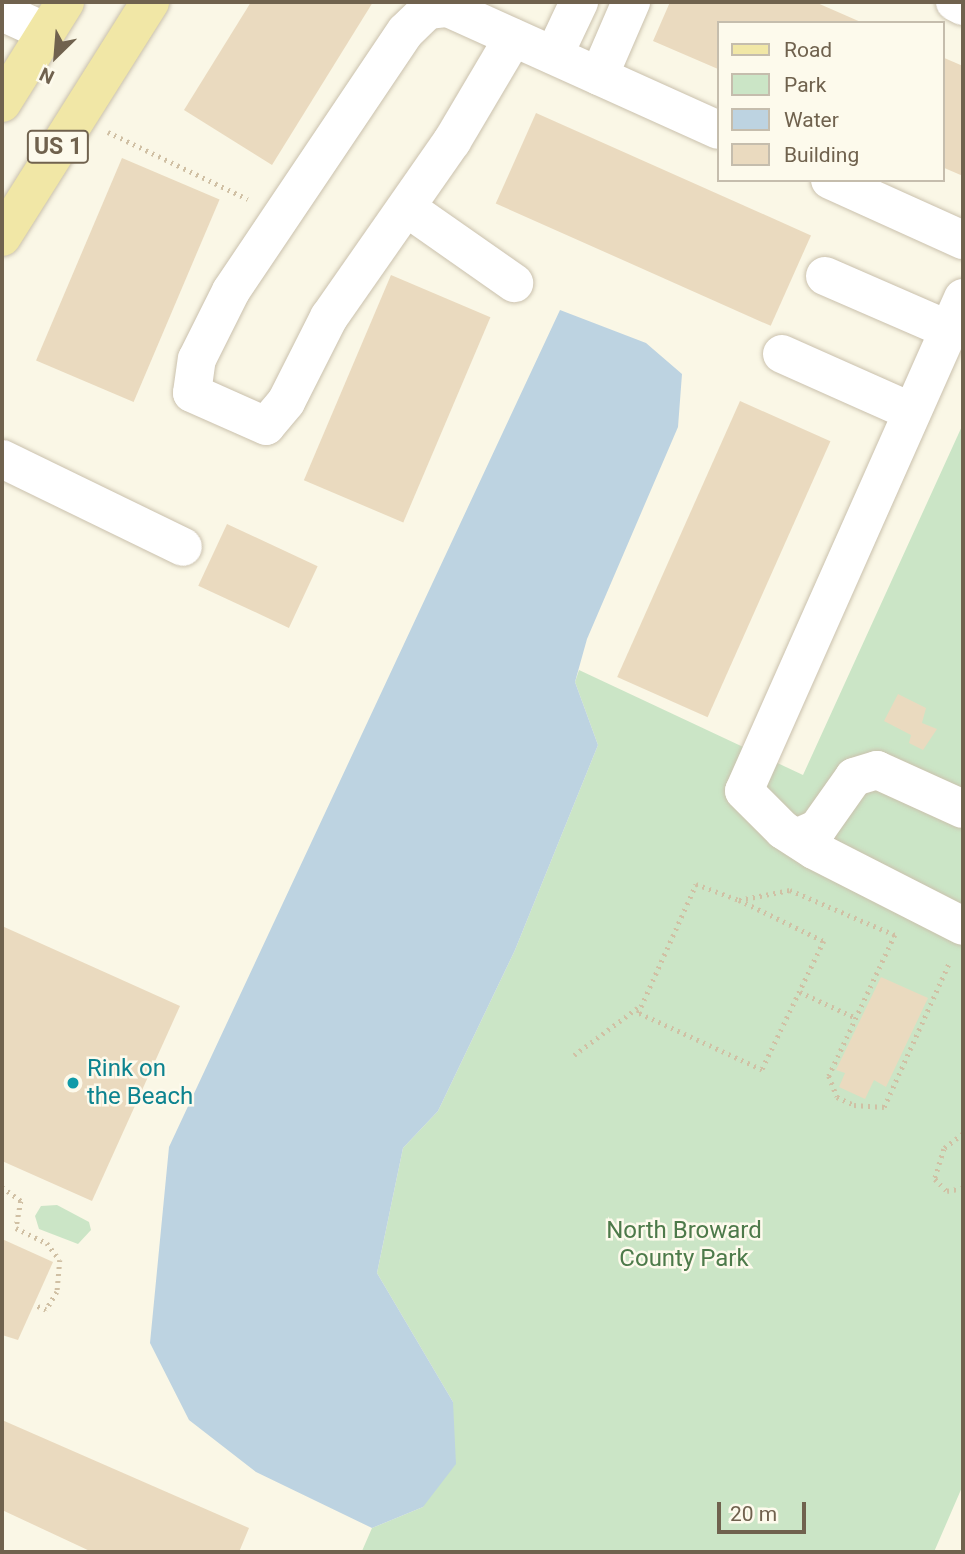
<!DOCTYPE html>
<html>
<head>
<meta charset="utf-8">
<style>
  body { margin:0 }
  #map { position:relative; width:965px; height:1554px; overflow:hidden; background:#faf7e6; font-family:Roboto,sans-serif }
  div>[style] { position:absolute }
  .green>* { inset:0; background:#cbe5c6 }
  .water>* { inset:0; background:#bdd3e1 }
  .building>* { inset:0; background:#eadabf; transform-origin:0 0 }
  .path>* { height:4.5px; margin-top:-2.25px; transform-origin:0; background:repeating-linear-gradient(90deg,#d0c0a4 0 2px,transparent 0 7px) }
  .roads { filter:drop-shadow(0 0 2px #cac1ad) drop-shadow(0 0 2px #cac1ad) }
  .minor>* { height:38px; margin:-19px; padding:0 19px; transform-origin:19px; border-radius:19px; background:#fff }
  .major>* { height:38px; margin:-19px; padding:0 19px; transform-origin:19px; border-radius:19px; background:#f1e7a6 }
  .dots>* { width:19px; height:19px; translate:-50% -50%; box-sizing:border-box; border:4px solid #fdfaec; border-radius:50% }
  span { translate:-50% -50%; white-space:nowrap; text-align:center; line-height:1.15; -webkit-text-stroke:5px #fdfaec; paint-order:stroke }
  .shield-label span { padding:2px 5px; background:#fdfaec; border:2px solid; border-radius:5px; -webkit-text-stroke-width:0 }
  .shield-label { font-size:23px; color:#70624e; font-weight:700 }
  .culture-label { font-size:24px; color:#0d838f }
  .left { translate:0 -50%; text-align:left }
  .park-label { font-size:24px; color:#4d7a4a }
  .frame { position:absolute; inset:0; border:4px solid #70624e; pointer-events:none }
  .legend { position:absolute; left:717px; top:21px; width:228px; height:161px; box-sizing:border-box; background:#fdfaec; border:2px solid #c5bdad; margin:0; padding:9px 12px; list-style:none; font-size:21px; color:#70624e }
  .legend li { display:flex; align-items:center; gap:14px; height:35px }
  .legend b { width:35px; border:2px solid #c5bdad }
  .north { position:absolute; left:21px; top:21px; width:70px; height:70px; -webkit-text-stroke:5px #fdfaec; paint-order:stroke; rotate:205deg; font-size:19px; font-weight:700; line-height:28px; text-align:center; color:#70624e }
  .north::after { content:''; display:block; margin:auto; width:24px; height:32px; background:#70624e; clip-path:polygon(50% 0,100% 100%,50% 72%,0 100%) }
  .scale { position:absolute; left:717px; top:1502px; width:89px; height:32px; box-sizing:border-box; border:4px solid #70624e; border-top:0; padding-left:9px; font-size:21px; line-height:24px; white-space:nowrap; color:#70624e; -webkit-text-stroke:5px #fdfaec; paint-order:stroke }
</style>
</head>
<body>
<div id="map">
  <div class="green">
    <i style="clip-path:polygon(963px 424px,963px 1485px,934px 1552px,362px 1551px,372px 1528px,423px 1507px,453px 1402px,377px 1273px,403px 1148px,438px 1111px,515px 950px,598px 745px,575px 682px,579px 670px,803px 775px)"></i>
    <i style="clip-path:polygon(57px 1205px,89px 1222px,91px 1230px,78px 1244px,39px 1229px,35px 1216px,41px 1206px)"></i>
  </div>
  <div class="water">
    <i style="clip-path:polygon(560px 310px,646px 343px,682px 374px,678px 427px,587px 639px,575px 682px,598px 745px,515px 950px,438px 1111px,403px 1148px,377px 1273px,453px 1402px,456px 1464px,423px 1507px,372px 1528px,256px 1472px,189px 1420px,150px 1343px,169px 1147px)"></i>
  </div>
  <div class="building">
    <i style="clip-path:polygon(251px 2px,373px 2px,272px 165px,184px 110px)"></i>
    <i style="clip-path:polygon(670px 2px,815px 2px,863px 23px,718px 23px,718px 69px,653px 41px)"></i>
    <i style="clip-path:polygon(942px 57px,963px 66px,963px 176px,942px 167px)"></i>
    <i style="left:536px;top:113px;width:301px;height:99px;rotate:24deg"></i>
    <i style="left:122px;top:158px;width:106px;height:220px;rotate:23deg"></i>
    <i style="left:391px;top:275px;width:108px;height:223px;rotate:23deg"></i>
    <i style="left:740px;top:401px;width:99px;height:302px;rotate:24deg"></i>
    <i style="left:227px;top:524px;width:100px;height:68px;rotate:25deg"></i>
    <i style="clip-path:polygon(898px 694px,926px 708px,922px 723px,937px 729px,923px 750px,909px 743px,911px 735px,884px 721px)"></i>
    <i style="clip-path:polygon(2px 926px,180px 1006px,92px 1201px,2px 1161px)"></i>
    <i style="clip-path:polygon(881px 977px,928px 998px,886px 1087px,874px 1080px,865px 1099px,839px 1087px,845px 1073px,836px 1070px)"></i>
    <i style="clip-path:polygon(2px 1239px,53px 1262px,18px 1340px,2px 1335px)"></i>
    <i style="clip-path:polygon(2px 1420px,249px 1528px,239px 1552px,92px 1552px,2px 1510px)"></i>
  </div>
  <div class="path">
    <i style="left:108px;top:132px;width:155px;rotate:25.6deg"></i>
    <i style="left:739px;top:900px;width:94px;rotate:25.8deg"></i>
    <i style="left:824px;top:941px;width:143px;rotate:115.7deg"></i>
    <i style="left:762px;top:1070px;width:136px;rotate:-155.3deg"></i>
    <i style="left:638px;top:1013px;width:141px;rotate:-65.8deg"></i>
    <i style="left:696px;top:884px;width:46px;rotate:20.4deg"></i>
    <i style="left:739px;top:900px;width:52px;rotate:-11.1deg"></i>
    <i style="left:790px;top:890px;width:114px;rotate:23.2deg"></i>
    <i style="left:895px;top:935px;width:156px;rotate:115.1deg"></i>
    <i style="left:829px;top:1076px;width:22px;rotate:69deg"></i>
    <i style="left:837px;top:1097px;width:19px;rotate:25deg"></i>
    <i style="left:854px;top:1105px;width:30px;rotate:4deg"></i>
    <i style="left:884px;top:1107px;width:158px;rotate:-65.7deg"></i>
    <i style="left:800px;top:992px;width:62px;rotate:24.9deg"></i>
    <i style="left:574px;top:1055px;width:82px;rotate:-36.6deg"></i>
    <i style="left:963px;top:1134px;width:24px;rotate:142deg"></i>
    <i style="left:944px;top:1149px;width:31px;rotate:107deg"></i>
    <i style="left:935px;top:1179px;width:17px;rotate:45deg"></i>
    <i style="left:947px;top:1191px;width:16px;rotate:-11deg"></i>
    <i style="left:2px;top:1187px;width:24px;rotate:36deg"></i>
    <i style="left:21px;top:1201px;width:27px;rotate:100deg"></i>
    <i style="left:16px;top:1228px;width:34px;rotate:26deg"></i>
    <i style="left:47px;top:1243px;width:21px;rotate:53deg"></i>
    <i style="left:60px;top:1260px;width:32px;rotate:95deg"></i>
    <i style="left:57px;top:1292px;width:21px;rotate:121deg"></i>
    <i style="left:46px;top:1310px;width:13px;rotate:-157deg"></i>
  </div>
  <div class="roads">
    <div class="minor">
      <i style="left:955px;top:2px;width:9px;rotate:27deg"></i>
      <i style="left:2px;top:12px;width:48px;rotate:24.4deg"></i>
      <i style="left:513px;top:38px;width:120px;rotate:120.6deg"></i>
      <i style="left:452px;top:141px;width:215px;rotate:124.9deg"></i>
      <i style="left:329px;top:317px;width:95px;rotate:116.8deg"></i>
      <i style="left:286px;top:402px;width:31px;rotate:130deg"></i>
      <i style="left:266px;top:426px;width:81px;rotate:-156deg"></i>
      <i style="left:192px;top:393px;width:34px;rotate:-82deg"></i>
      <i style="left:197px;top:359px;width:76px;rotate:-63.4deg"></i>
      <i style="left:231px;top:291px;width:313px;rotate:-56.1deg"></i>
      <i style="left:406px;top:31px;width:30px;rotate:-44deg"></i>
      <i style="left:428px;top:10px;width:20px;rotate:-6deg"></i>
      <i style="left:448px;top:8px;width:296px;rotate:24.3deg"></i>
      <i style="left:554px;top:55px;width:59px;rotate:-64.7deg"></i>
      <i style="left:599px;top:76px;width:81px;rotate:-66.6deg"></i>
      <i style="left:830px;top:180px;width:146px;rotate:24.3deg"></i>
      <i style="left:407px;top:208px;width:131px;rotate:35deg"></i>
      <i style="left:825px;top:276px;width:135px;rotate:23.5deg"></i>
      <i style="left:963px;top:298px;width:539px;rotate:113.95deg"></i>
      <i style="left:744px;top:791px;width:55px;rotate:45deg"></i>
      <i style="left:783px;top:830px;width:37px;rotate:33deg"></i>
      <i style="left:814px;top:850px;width:167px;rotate:27deg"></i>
      <i style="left:782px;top:354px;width:142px;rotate:24deg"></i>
      <i style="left:2px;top:459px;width:201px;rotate:25.9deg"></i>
      <i style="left:796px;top:838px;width:24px;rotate:-24deg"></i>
      <i style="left:818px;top:828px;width:62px;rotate:-54.8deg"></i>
      <i style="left:854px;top:777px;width:24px;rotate:-17deg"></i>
      <i style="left:877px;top:770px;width:94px;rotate:24.4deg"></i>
    </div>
    <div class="major">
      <i style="left:2px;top:103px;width:119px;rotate:-58deg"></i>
      <i style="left:2px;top:237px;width:278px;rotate:-57.8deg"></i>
    </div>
  </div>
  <div class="dots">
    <i style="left:73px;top:1083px;background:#0f9aa8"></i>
  </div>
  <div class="shield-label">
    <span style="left:58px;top:147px">US 1</span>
  </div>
  <div class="culture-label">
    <span class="left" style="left:87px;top:1083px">Rink on<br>the Beach</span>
  </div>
  <div class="park-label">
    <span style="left:684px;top:1245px">North Broward<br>County Park</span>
  </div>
  <div class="frame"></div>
  <ul class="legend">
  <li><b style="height:9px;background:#f1e7a6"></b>Road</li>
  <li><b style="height:19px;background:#cbe5c6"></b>Park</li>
  <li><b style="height:19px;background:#bdd3e1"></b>Water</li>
  <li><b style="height:19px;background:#eadabf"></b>Building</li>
  </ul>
  <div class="north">N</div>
  <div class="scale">20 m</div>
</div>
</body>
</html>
